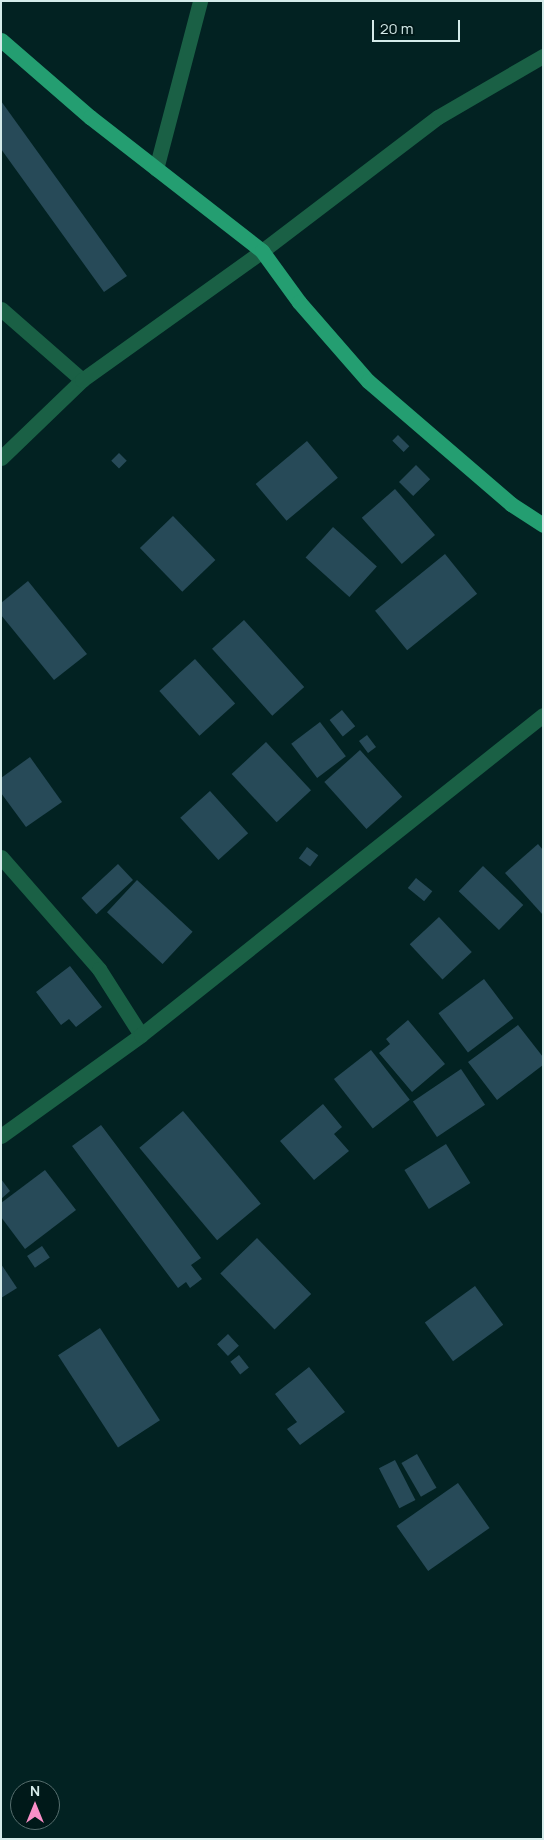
<!DOCTYPE html>
<html>
<head>
<meta charset="utf-8">
<style>
  body { margin:0 }
  #map { position:relative; width:544px; height:1840px; overflow:hidden; background:#022222; font-family:Manrope,sans-serif }
  div>[style] { position:absolute }
  .building>* { inset:0; background:#274a58; transform-origin:0 0 }
  .minor>* { height:15px; margin:-7.5px; padding:0 7.5px; transform-origin:7.5px; border-radius:7.5px; background:#1a6045 }
  .major>* { height:15px; margin:-7.5px; padding:0 7.5px; transform-origin:7.5px; border-radius:7.5px; background:#249e71 }
  span { translate:-50% -50%; white-space:nowrap; text-align:center; line-height:1.15; -webkit-text-stroke:4px #001919; paint-order:stroke }
  .frame { position:absolute; inset:0; border:2px solid #d5ebea; pointer-events:none }
  .north { position:absolute; left:10px; top:1780px; width:50px; height:50px; box-sizing:border-box; background:#001919; border:1px solid #556d6d; border-radius:50%; rotate:0deg; font-size:14px; font-weight:700; line-height:20px; text-align:center; color:#d5ebea }
  .north::after { content:''; display:block; margin:auto; width:18px; height:22px; background:#f98fc8; clip-path:polygon(50% 0,100% 100%,50% 72%,0 100%) }
  .scale { position:absolute; left:372px; top:20px; width:88px; height:22px; box-sizing:border-box; border:2px solid #d5ebea; border-top:0; padding-left:6px; font-size:15px; line-height:18px; white-space:nowrap; color:#d5ebea; -webkit-text-stroke:4px #001919; paint-order:stroke }
</style>
</head>
<body>
<div id="map">
  <div class="building">
    <i style="clip-path:polygon(1px 101px,127px 276px,104px 292px,1px 149px)"></i>
    <i style="left:398px;top:435px;width:16px;height:8px;rotate:45deg"></i>
    <i style="left:307px;top:441px;width:48px;height:67px;rotate:50deg"></i>
    <i style="left:119px;top:453px;width:11px;height:11px;rotate:45deg"></i>
    <i style="left:416px;top:465px;width:20px;height:24px;rotate:45deg"></i>
    <i style="left:395px;top:489px;width:61px;height:44px;rotate:49deg"></i>
    <i style="left:173px;top:516px;width:61px;height:46px;rotate:46deg"></i>
    <i style="left:333px;top:527px;width:59px;height:41px;rotate:42deg"></i>
    <i style="left:445px;top:554px;width:51px;height:90px;rotate:51deg"></i>
    <i style="clip-path:polygon(28px 581px,87px 654px,54px 680px,1px 615px,1px 603px)"></i>
    <i style="left:244px;top:620px;width:90px;height:43px;rotate:48deg"></i>
    <i style="left:195px;top:659px;width:60px;height:48px;rotate:48deg"></i>
    <i style="left:342px;top:710px;width:21px;height:16px;rotate:51deg"></i>
    <i style="left:320px;top:722px;width:43px;height:36px;rotate:53deg"></i>
    <i style="left:367px;top:735px;width:15px;height:10px;rotate:53deg"></i>
    <i style="left:266px;top:742px;width:66px;height:47px;rotate:47deg"></i>
    <i style="left:360px;top:750px;width:63px;height:48px;rotate:48deg"></i>
    <i style="clip-path:polygon(30px 757px,62px 802px,26px 827px,1px 793px,1px 778px)"></i>
    <i style="left:210px;top:791px;width:57px;height:40px;rotate:48deg"></i>
    <i style="clip-path:polygon(538px 844px,543px 850px,543px 915px,505px 873px)"></i>
    <i style="left:307px;top:847px;width:14px;height:14px;rotate:36deg"></i>
    <i style="left:118px;top:864px;width:22px;height:50px;rotate:47deg"></i>
    <i style="left:483px;top:866px;width:56px;height:35px;rotate:44deg"></i>
    <i style="left:416px;top:878px;width:21px;height:13px;rotate:39deg"></i>
    <i style="left:137px;top:880px;width:76px;height:44px;rotate:43deg"></i>
    <i style="left:439px;top:917px;width:48px;height:40px;rotate:47deg"></i>
    <i style="clip-path:polygon(70px 966px,102px 1007px,76px 1027px,69px 1019px,61px 1025px,36px 992px)"></i>
    <i style="left:484px;top:979px;width:49px;height:57px;rotate:53deg"></i>
    <i style="clip-path:polygon(408px 1020px,445px 1064px,412px 1092px,379px 1053px,390px 1044px,386px 1039px)"></i>
    <i style="clip-path:polygon(518px 1025px,543px 1057px,543px 1065px,497px 1100px,468px 1062px)"></i>
    <i style="left:371px;top:1050px;width:63px;height:47px;rotate:52deg"></i>
    <i style="left:461px;top:1069px;width:43px;height:58px;rotate:56deg"></i>
    <i style="clip-path:polygon(323px 1104px,342px 1127px,334px 1134px,349px 1151px,314px 1180px,280px 1141px)"></i>
    <i style="left:183px;top:1111px;width:121px;height:57px;rotate:50deg"></i>
    <i style="clip-path:polygon(101px 1125px,201px 1258px,191px 1265px,202px 1279px,190px 1288px,186px 1282px,178px 1288px,72px 1146px)"></i>
    <i style="left:446px;top:1144px;width:46px;height:49px;rotate:58deg"></i>
    <i style="clip-path:polygon(45px 1170px,76px 1210px,25px 1249px,1px 1217px,1px 1203px)"></i>
    <i style="clip-path:polygon(1px 1179px,10px 1191px,1px 1199px)"></i>
    <i style="left:257px;top:1238px;width:78px;height:51px;rotate:46deg"></i>
    <i style="left:42px;top:1246px;width:14px;height:18px;rotate:56deg"></i>
    <i style="clip-path:polygon(1px 1264px,17px 1288px,1px 1298px)"></i>
    <i style="left:475px;top:1286px;width:48px;height:62px;rotate:54deg"></i>
    <i style="left:100px;top:1328px;width:110px;height:50px;rotate:57deg"></i>
    <i style="left:228px;top:1334px;width:16px;height:15px;rotate:47deg"></i>
    <i style="left:239px;top:1355px;width:16px;height:11px;rotate:52deg"></i>
    <i style="clip-path:polygon(309px 1367px,345px 1412px,300px 1445px,287px 1429px,297px 1422px,275px 1394px)"></i>
    <i style="left:417px;top:1454px;width:39px;height:18px;rotate:60deg"></i>
    <i style="left:395px;top:1460px;width:45px;height:18px;rotate:63deg"></i>
    <i style="left:458px;top:1483px;width:55px;height:75px;rotate:55deg"></i>
  </div>
  <div class="minor">
    <i style="left:156px;top:169px;width:174px;rotate:-75.3deg"></i>
    <i style="left:1px;top:309px;width:108px;rotate:41.2deg"></i>
    <i style="left:1px;top:458px;width:112px;rotate:-43.9deg"></i>
    <i style="left:82px;top:380px;width:221px;rotate:-35.6deg"></i>
    <i style="left:262px;top:251px;width:221px;rotate:-37.3deg"></i>
    <i style="left:438px;top:117px;width:121px;rotate:-30.2deg"></i>
    <i style="left:1px;top:857px;width:149px;rotate:48.8deg"></i>
    <i style="left:99px;top:969px;width:78px;rotate:57.5deg"></i>
    <i style="left:1px;top:1136px;width:173px;rotate:-35.8deg"></i>
    <i style="left:141px;top:1035px;width:514px;rotate:-38.52deg"></i>
  </div>
  <div class="major">
    <i style="left:1px;top:40px;width:118px;rotate:40.9deg"></i>
    <i style="left:90px;top:117px;width:218px;rotate:37.9deg"></i>
    <i style="left:262px;top:251px;width:63px;rotate:54deg"></i>
    <i style="left:299px;top:302px;width:105px;rotate:48.9deg"></i>
    <i style="left:368px;top:381px;width:189px;rotate:40.7deg"></i>
    <i style="left:511px;top:504px;width:38px;rotate:33deg"></i>
  </div>
  <div class="frame"></div>
  <div class="north">N</div>
  <div class="scale">20 m</div>
</div>
</body>
</html>
